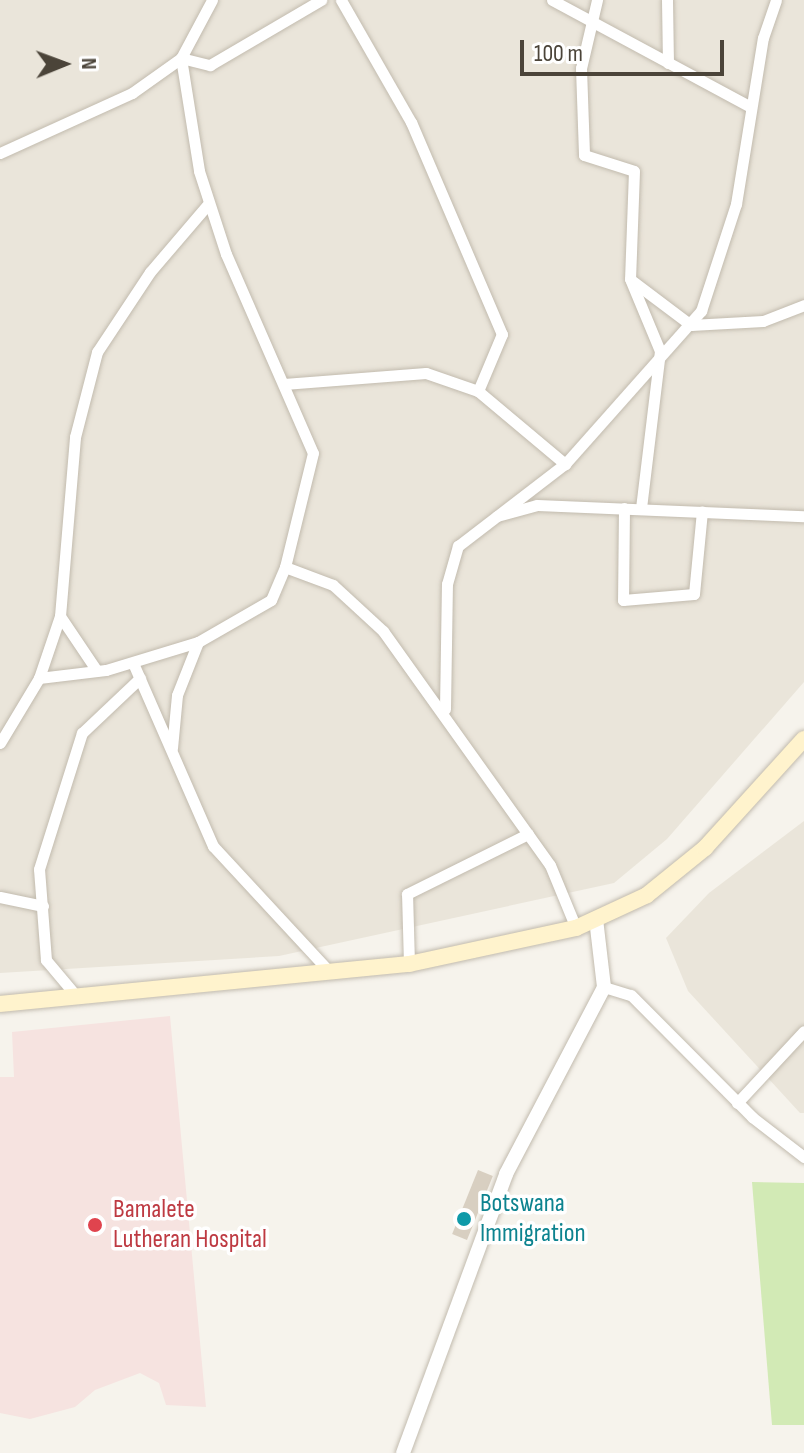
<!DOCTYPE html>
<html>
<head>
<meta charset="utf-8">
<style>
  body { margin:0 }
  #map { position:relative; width:804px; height:1453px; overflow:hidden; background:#f6f3ec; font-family:"Sofia Sans Condensed",sans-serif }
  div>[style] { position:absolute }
  .residential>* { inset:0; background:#eae5da }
  .medical>* { inset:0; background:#f6e3e0 }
  .green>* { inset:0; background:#d2eab5 }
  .building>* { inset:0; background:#d8cfc1; transform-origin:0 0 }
  .roads { filter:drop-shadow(0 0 2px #c2bbae) drop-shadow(0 0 2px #c2bbae) }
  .minor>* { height:11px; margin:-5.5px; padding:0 5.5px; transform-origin:5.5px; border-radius:5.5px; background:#fff }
  .tertiary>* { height:14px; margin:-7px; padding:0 7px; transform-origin:7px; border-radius:7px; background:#fff }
  .secondary>* { height:16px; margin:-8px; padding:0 8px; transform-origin:8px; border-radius:8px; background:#fff3cd }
  .dots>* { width:22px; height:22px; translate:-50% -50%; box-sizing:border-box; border:4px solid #fff; border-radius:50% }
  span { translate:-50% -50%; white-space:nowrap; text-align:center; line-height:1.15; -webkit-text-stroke:7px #fff; paint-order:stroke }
  .culture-label { font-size:26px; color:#0d838f }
  .left { translate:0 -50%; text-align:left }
  .health-label { font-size:26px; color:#be3a42 }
  .north { position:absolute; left:24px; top:24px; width:80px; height:80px; -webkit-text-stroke:6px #fff; paint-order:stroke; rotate:89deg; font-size:22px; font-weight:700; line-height:32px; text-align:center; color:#4b4439 }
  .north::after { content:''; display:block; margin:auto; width:28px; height:36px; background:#4b4439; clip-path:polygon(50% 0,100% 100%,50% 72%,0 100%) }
  .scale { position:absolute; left:520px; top:40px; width:204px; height:36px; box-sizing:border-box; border:4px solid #4b4439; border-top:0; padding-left:10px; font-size:24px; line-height:28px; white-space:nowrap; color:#4b4439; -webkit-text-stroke:6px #fff; paint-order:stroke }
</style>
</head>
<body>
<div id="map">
  <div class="residential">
    <i style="clip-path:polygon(0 0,804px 0,804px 682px,667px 839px,614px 883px,279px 956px,0 973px)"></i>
    <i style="clip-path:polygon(804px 821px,804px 1113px,800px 1113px,688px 991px,666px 938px,709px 893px)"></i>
  </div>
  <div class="medical">
    <i style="clip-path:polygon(170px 1016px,206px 1407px,166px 1405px,159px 1383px,140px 1373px,95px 1390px,75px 1407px,30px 1419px,0 1413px,0 1077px,14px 1077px,12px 1032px)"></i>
  </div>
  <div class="green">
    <i style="clip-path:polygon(752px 1182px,804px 1183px,804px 1425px,772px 1425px)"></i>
  </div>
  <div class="building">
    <i style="left:478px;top:1170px;width:16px;height:69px;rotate:22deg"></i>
  </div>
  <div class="roads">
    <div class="minor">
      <i style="left:212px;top:0;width:66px;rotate:118.1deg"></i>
      <i style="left:181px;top:58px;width:114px;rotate:80.9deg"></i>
      <i style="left:199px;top:171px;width:87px;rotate:72deg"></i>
      <i style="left:226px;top:254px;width:217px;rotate:66.4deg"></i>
      <i style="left:313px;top:453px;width:117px;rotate:103.8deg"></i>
      <i style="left:285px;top:567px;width:51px;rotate:20.6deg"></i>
      <i style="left:333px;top:585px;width:68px;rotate:42.6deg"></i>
      <i style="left:383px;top:631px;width:287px;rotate:54.5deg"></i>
      <i style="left:550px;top:865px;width:68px;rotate:67.6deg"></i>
      <i style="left:341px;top:0;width:141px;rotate:60.2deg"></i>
      <i style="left:411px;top:122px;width:231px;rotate:66.8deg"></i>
      <i style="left:502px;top:334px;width:62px;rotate:112.8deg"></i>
      <i style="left:552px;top:0;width:226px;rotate:28.3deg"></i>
      <i style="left:597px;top:0;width:70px;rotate:103.2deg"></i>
      <i style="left:581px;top:68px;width:87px;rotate:88deg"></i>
      <i style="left:584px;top:155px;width:52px;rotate:17.7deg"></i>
      <i style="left:634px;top:171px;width:108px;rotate:92.1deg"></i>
      <i style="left:630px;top:279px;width:78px;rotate:67.4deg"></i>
      <i style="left:660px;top:351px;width:158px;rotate:96.9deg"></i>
      <i style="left:667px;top:0;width:63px;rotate:89.1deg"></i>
      <i style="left:0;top:153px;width:145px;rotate:-24.4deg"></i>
      <i style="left:132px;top:93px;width:60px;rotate:-35.5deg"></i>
      <i style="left:181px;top:58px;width:30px;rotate:14deg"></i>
      <i style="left:210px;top:65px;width:129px;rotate:-30.4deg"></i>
      <i style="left:631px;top:280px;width:75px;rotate:36.9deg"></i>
      <i style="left:691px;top:325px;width:72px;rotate:-3.2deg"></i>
      <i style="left:763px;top:321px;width:44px;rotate:-21.3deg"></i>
      <i style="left:284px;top:384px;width:142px;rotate:-4.4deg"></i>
      <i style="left:426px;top:373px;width:55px;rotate:19.1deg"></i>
      <i style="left:478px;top:391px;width:114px;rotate:40deg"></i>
      <i style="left:624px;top:508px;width:92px;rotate:90.6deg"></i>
      <i style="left:623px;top:600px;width:71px;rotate:-4.8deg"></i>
      <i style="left:694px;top:594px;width:83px;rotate:-84.5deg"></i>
      <i style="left:497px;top:516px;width:41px;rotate:-15.4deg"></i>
      <i style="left:537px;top:505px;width:267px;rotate:2.4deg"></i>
      <i style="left:60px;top:616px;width:66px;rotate:56.1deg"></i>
      <i style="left:133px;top:663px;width:200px;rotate:66.4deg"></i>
      <i style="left:213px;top:846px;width:169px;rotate:47.2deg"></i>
      <i style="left:39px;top:678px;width:67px;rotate:-6.8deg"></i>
      <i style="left:106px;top:670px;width:96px;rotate:-16.9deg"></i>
      <i style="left:198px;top:642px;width:84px;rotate:-29.9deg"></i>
      <i style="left:271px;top:600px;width:36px;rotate:-67deg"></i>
      <i style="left:445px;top:709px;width:125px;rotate:-89.1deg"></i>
      <i style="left:447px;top:584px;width:40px;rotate:-74deg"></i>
      <i style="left:458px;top:546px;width:135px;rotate:-37.5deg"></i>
      <i style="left:565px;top:464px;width:205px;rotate:-48.4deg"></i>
      <i style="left:701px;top:311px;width:113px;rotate:-71.9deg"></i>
      <i style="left:736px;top:204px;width:168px;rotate:-80.8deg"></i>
      <i style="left:763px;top:38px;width:40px;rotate:-71.1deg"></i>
      <i style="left:0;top:743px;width:76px;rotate:-59deg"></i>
      <i style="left:39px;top:678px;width:65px;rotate:-71.3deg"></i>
      <i style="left:60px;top:616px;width:180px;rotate:-85.2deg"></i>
      <i style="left:75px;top:437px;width:88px;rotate:-75.5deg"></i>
      <i style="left:97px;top:352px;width:96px;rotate:-56.5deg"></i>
      <i style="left:150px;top:272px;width:89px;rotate:-49.5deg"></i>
      <i style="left:172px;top:748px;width:53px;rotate:-84.6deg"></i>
      <i style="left:177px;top:695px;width:57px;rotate:-68.4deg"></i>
      <i style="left:0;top:897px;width:44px;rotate:11.8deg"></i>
      <i style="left:409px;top:964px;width:70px;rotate:-91.6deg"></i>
      <i style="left:407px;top:894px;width:135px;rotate:-26.4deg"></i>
      <i style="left:604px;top:987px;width:28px;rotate:17deg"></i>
      <i style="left:631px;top:995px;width:172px;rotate:45.2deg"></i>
      <i style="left:752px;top:1117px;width:66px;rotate:37.6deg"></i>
      <i style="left:78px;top:998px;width:50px;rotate:-130.1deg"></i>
      <i style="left:46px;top:960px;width:91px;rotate:-94.4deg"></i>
      <i style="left:39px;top:869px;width:143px;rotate:-72.5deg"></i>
      <i style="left:82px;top:733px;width:80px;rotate:-43.5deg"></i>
      <i style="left:737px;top:1103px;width:98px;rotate:-47.1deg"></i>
    </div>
    <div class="tertiary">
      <i style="left:403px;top:1453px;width:297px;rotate:-69.7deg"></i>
      <i style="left:506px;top:1174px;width:211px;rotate:-62.3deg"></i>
      <i style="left:604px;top:987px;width:68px;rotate:-96.7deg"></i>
    </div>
    <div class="secondary">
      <i style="left:0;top:1004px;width:411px;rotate:-5.6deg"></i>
      <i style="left:409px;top:964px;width:171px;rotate:-12.2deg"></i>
      <i style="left:576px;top:928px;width:78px;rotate:-24.9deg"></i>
      <i style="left:647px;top:895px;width:75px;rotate:-39deg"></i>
      <i style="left:705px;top:848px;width:147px;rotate:-47.8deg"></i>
    </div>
  </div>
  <div class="dots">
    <i style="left:464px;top:1219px;background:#0f9aa8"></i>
    <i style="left:95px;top:1225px;background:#e0444e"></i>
  </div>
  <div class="culture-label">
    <span class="left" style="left:480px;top:1219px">Botswana<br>Immigration</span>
  </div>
  <div class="health-label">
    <span class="left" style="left:113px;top:1225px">Bamalete<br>Lutheran Hospital</span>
  </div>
  <div class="north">N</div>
  <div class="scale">100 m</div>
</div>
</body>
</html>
